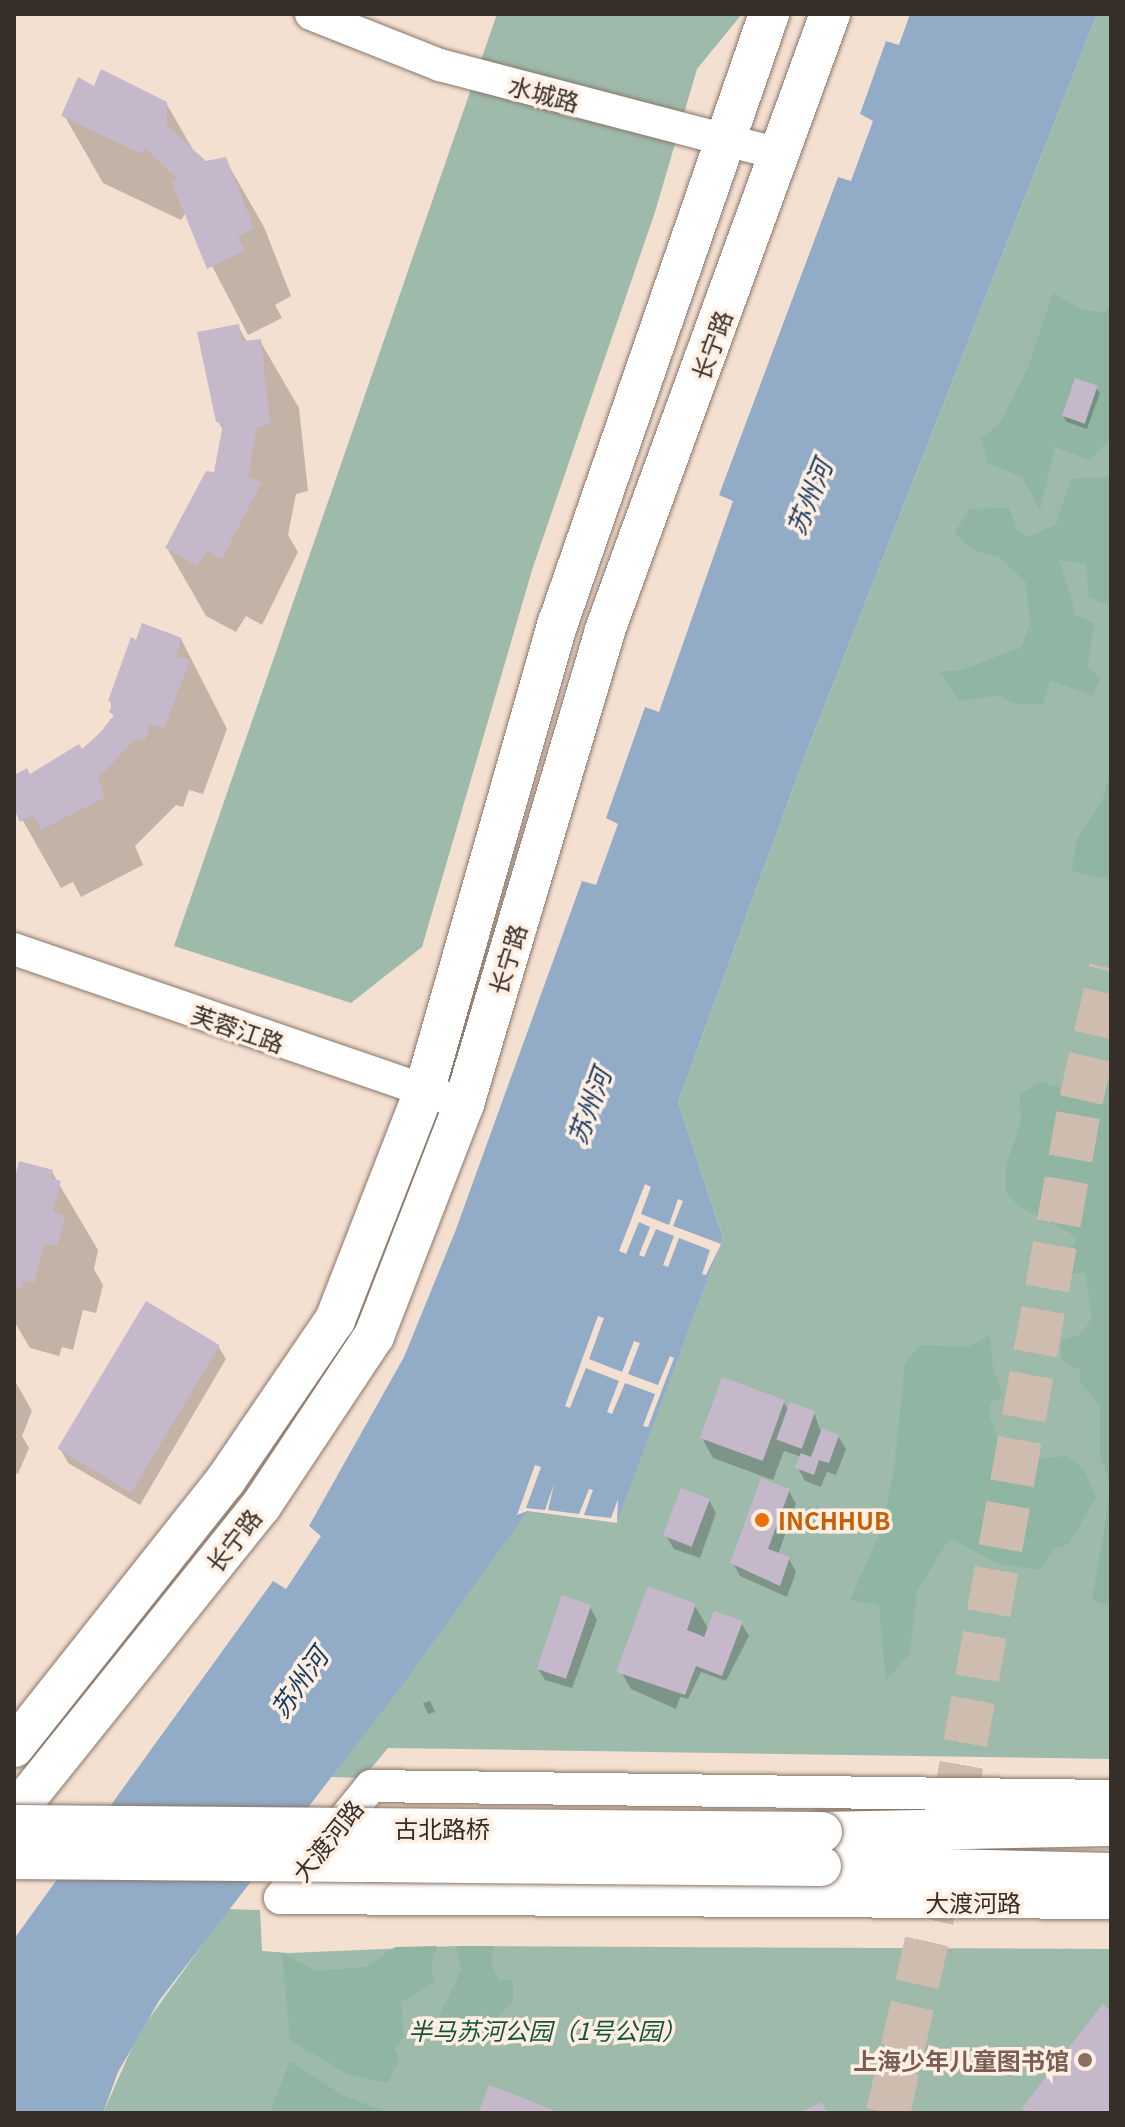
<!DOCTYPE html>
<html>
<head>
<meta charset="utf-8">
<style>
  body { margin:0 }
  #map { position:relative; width:1125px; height:2127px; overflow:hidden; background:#f4e0d1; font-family:Georgia,"Noto Sans SC",serif }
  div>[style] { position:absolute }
  .green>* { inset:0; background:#9ebaab }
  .forest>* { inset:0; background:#90b5a2 }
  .water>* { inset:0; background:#92abc7 }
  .pier>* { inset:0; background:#f4e0d1 }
  .shadow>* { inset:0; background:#0003 }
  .building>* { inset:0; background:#c5b8cb; transform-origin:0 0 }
  .highway-tunnel>* { height:44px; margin-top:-22px; transform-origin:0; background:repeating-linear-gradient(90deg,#cebcaf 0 44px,transparent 0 66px) }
  .roads { filter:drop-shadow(0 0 2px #887669) drop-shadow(0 0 2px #887669) }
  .minor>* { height:32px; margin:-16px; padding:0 16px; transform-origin:16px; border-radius:16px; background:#fff }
  .major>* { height:40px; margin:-20px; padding:0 20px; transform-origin:20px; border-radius:20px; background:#fff }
  .bridges { filter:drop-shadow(0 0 2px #887669) drop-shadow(0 0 2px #887669) }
  .major-bridge>* { height:40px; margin:-20px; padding:0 20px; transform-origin:20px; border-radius:20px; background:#fff }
  .dots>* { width:22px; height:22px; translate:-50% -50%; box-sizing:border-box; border:4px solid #ffeee2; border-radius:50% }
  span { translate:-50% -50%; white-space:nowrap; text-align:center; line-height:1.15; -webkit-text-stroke:7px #ffeee2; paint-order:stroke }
  .street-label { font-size:24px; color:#362e29 }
  .food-label { font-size:24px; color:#c56008; font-weight:700 }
  .left { translate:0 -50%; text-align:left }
  .park-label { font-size:24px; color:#11543a; font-style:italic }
  .education-label { font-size:24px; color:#785e54; font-weight:700 }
  .right { translate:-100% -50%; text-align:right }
  .water-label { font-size:26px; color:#13395f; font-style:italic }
  .frame { position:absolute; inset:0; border:16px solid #362e29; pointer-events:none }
</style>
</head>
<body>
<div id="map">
  <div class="green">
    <i style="clip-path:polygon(497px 14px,742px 14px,697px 69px,655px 212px,533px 567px,422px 947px,351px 1003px,174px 946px)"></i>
    <i style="clip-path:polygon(1097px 14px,1111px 14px,1111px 1759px,388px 1748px,363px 1778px,331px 1777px,527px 1511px,617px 1522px,723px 1238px,678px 1102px,806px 753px)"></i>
    <i style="clip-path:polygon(228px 1909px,260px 1910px,262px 1951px,289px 1953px,456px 1946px,1111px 1949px,1111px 2113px,103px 2113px,138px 2034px)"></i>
  </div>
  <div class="forest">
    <i style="clip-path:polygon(1053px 293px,1080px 309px,1103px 313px,1111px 306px,1111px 429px,1109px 442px,1089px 460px,1055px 447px,1040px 510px,1022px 477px,988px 463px,981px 438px,999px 424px,1028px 368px)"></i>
    <i style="clip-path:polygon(1111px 476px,1111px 607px,1089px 597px,1086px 564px,1059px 560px,1076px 615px,1094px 623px,1088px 666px,1100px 679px,1093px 696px,1050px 680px,1043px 705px,1012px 703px,999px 695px,960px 701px,939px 672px,962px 670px,1021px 647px,1030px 625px,1026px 582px,999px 557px,973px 550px,954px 533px,970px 509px,1009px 508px,1016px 529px,1028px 537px,1055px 525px,1072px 479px)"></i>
    <i style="clip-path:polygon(1111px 769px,1111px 876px,1102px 878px,1072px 871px,1077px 840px,1103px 798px)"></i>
    <i style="clip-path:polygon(1082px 1069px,1102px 1076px,1111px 1091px,1111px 1607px,1092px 1600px,1111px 1488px,1100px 1456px,1100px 1405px,1080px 1382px,1080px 1370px,1061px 1360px,1061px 1341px,1081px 1334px,1092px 1318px,1085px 1273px,1061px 1274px,1077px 1237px,1018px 1206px,1006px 1192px,1006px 1165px,1021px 1123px,1020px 1094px,1042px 1082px,1066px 1089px)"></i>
    <i style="clip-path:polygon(990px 1336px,993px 1370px,1003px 1396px,990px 1403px,989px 1415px,1002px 1446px,1015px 1461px,1068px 1456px,1085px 1471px,1096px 1497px,1069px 1544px,1055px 1548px,1039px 1570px,999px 1564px,950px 1538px,917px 1590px,910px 1653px,886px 1680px,879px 1605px,850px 1600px,882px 1528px,894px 1470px,905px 1364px,920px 1345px,967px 1347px)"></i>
    <i style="clip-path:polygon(437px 1946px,431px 1964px,434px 1982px,401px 2002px,404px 2037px,394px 2049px,399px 2060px,388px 2083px,347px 2074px,290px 2040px,282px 1953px,316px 1971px,366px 1967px,395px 1947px)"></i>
    <i style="clip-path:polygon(456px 1946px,493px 1946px,491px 1964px,500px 1981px,513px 1980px,513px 2001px,484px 2033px,434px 2026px,462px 1969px)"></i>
    <i style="clip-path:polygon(290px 2061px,344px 2096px,390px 2113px,270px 2113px)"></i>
  </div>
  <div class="water">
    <i style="clip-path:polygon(910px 14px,1097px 14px,806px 753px,678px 1102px,723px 1238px,617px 1523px,527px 1512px,400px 1688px,159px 2001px,118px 2072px,103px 2113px,14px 2113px,14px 1939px,273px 1581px,286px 1589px,321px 1536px,309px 1526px,404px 1357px,455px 1232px,582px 881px,596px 885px,618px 824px,606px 818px,645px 707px,659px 712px,733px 501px,719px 495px,838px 177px,851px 181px,873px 121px,860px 114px,886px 41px,899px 45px)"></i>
  </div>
  <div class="pier">
    <i style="clip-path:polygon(645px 1184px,651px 1187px,641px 1214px,669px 1225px,678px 1199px,683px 1201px,673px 1226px,721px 1244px,706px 1275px,702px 1274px,710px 1250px,679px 1238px,668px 1267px,663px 1265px,674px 1236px,656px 1229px,644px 1257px,639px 1255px,650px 1227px,639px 1222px,626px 1254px,619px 1251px)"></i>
    <i style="clip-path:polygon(598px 1316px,604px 1318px,589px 1359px,622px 1372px,634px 1341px,640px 1343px,628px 1374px,658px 1385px,670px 1356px,674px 1358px,648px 1427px,643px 1426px,655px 1394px,625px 1383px,612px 1414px,607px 1412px,619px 1381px,586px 1368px,570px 1408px,565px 1406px)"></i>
    <i style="clip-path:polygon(535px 1465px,541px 1467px,526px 1508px,545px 1510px,554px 1484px,548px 1510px,579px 1514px,589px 1489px,593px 1490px,584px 1515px,611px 1518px,618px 1499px,617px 1523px,527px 1511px,517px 1515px)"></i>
  </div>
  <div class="shadow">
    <i style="clip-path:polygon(95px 89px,166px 103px,195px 153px,206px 163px,225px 159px,264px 227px,291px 296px,275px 305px,282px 318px,248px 335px,185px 214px,181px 220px,103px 183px,64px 115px)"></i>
    <i style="clip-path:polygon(238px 326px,247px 342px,260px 341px,299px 408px,308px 491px,296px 494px,288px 535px,298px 552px,262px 625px,246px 616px,236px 632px,206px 616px,167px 548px,215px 474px,224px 432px,218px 421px)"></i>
    <i style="clip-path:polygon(1096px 388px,1100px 393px,1087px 429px,1067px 422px,1063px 416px)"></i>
    <i style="clip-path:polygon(181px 639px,227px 729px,203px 794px,189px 790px,183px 807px,176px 805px,135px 846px,143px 865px,81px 897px,73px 882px,61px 888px,14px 805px,14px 786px,82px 752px,114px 718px,110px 700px)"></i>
    <i style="clip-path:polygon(52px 1172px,98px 1250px,94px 1269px,103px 1285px,96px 1313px,83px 1310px,73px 1350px,62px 1347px,59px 1356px,30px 1348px,14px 1321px,14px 1190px)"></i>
    <i style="clip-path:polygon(218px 1346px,226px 1359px,140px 1505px,68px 1463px,61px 1450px)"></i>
    <i style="clip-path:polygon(14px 1379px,32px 1411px,22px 1436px,29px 1448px,18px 1474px,14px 1472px)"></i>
    <i style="clip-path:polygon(783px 1401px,788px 1410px,814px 1412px,820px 1430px,838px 1436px,846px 1449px,836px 1475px,827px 1472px,821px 1487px,805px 1481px,798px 1468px,802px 1457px,784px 1451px,773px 1480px,713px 1458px,702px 1438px)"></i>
    <i style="clip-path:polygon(789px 1491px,796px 1504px,778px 1555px,789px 1559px,796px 1572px,787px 1597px,740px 1576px,733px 1563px)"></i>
    <i style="clip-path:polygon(709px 1500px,716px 1513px,700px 1558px,674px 1549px,666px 1536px)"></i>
    <i style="clip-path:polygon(695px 1606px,709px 1630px,741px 1623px,749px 1636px,726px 1681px,701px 1672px,688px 1699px,680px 1697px,676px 1709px,631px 1689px,620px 1670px)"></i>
    <i style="clip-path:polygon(590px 1607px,597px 1620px,572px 1688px,545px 1680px,537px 1667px)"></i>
    <i style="clip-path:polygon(430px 1701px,435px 1712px,428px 1714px,423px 1703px)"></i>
  </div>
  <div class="building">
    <i style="clip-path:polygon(101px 69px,167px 102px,167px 126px,206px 161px,226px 157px,254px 228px,238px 237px,245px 250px,207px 269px,172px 183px,178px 179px,145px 148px,142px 154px,61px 116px,78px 77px,94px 86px)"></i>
    <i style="clip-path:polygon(239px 324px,242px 341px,261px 339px,270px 424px,257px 427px,248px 477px,261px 483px,222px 559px,207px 550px,197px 566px,165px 548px,206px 471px,214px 472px,223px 424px,216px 422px,197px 332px)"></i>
    <i style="left:1075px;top:378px;width:24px;height:40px;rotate:19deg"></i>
    <i style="clip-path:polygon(142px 623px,182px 638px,176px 656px,190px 660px,164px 728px,150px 724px,145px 741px,136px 738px,98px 778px,105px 797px,41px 830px,34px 814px,20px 822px,14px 809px,14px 775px,27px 768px,30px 774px,79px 744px,82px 749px,100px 733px,114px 715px,109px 712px,113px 702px,108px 701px,131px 637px,136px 640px)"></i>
    <i style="clip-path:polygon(19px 1161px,53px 1170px,51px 1178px,61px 1181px,53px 1212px,65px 1216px,57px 1246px,44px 1243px,34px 1283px,24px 1280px,21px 1289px,14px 1287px,14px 1182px)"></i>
    <i style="left:146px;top:1301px;width:86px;height:172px;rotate:31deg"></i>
    <i style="left:722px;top:1377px;width:67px;height:65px;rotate:20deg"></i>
    <i style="left:790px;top:1402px;width:27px;height:40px;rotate:20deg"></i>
    <i style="clip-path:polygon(822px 1428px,839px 1435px,829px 1463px,819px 1460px,814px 1475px,795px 1468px,801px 1453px,811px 1457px)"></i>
    <i style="clip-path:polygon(761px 1478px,790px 1489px,768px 1549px,790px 1557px,780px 1586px,730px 1563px)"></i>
    <i style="left:681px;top:1488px;width:31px;height:51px;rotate:21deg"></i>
    <i style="clip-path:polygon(648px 1586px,696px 1604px,687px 1630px,697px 1634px,704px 1637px,714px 1611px,743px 1621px,722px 1676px,696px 1666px,685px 1695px,616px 1672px)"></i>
    <i style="left:562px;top:1595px;width:31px;height:78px;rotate:19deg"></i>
    <i style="clip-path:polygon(1103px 2004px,1111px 2012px,1111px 2113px,1027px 2113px,1022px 2108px)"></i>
    <i style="clip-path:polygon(489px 2085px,531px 2101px,560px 2113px,478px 2113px)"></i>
    <i style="clip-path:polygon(822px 2102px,827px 2113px,798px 2113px,805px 2110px)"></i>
  </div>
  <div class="highway-tunnel">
    <i style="left:888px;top:2113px;width:246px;rotate:-77.3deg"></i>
    <i style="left:942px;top:1873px;width:785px;rotate:-79.81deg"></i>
    <i style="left:1081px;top:1100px;width:135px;rotate:-77.2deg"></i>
  </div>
  <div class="roads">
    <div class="minor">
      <i style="left:311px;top:14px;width:139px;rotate:21.6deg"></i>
      <i style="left:440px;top:65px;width:354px;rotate:14.7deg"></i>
      <i style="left:14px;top:949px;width:476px;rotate:19deg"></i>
      <i style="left:1111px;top:1796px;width:740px;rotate:-179.23deg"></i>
      <i style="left:371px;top:1786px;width:144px;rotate:129.1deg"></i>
      <i style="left:280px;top:1898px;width:831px;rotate:0.34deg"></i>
    </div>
    <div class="major">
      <i style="left:14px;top:1747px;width:340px;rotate:-51.6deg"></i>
      <i style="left:225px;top:1481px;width:195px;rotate:-55.7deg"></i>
      <i style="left:335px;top:1320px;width:245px;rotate:-68.7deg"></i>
      <i style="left:424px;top:1092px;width:488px;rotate:-74.1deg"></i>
      <i style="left:558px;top:623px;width:645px;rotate:-70.89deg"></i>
      <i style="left:14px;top:1814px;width:395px;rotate:-51.3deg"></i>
      <i style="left:261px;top:1506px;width:204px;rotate:-56.4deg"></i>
      <i style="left:374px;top:1336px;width:249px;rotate:-68.8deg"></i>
      <i style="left:464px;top:1104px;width:491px;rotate:-73.4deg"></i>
      <i style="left:604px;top:633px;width:659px;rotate:-69.94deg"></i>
      <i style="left:822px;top:1832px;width:289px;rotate:-1.2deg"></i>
      <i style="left:821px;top:1866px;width:290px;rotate:1.4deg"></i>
    </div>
  </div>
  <div class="bridges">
    <div class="major-bridge">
      <i style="left:14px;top:1825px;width:808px;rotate:0.5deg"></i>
      <i style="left:14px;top:1859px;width:807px;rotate:0.5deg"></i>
    </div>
  </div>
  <div class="dots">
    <i style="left:762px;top:1520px;background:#e8710a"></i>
    <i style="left:1085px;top:2060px;background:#8d6e63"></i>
  </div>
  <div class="street-label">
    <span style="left:544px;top:93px;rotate:15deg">水城路</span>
    <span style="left:711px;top:345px;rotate:-70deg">长宁路</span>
    <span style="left:507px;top:959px;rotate:-73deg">长宁路</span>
    <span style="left:238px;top:1028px;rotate:19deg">芙蓉江路</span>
    <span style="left:233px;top:1540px;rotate:-52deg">长宁路</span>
    <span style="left:442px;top:1828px">古北路桥</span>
    <span style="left:327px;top:1840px;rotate:-51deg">大渡河路</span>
    <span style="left:973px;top:1902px">大渡河路</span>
  </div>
  <div class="food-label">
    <span class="left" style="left:778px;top:1520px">INCHHUB</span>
  </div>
  <div class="park-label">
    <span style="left:547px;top:2030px">半马苏河公园（1号公园）</span>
  </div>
  <div class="education-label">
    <span class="right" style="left:1069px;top:2060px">上海少年儿童图书馆</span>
  </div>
  <div class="water-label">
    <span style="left:808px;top:497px;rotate:-68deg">苏州河</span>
    <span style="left:588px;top:1106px;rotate:-70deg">苏州河</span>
    <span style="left:298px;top:1682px;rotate:-55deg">苏州河</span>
  </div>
  <div class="frame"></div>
</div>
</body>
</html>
